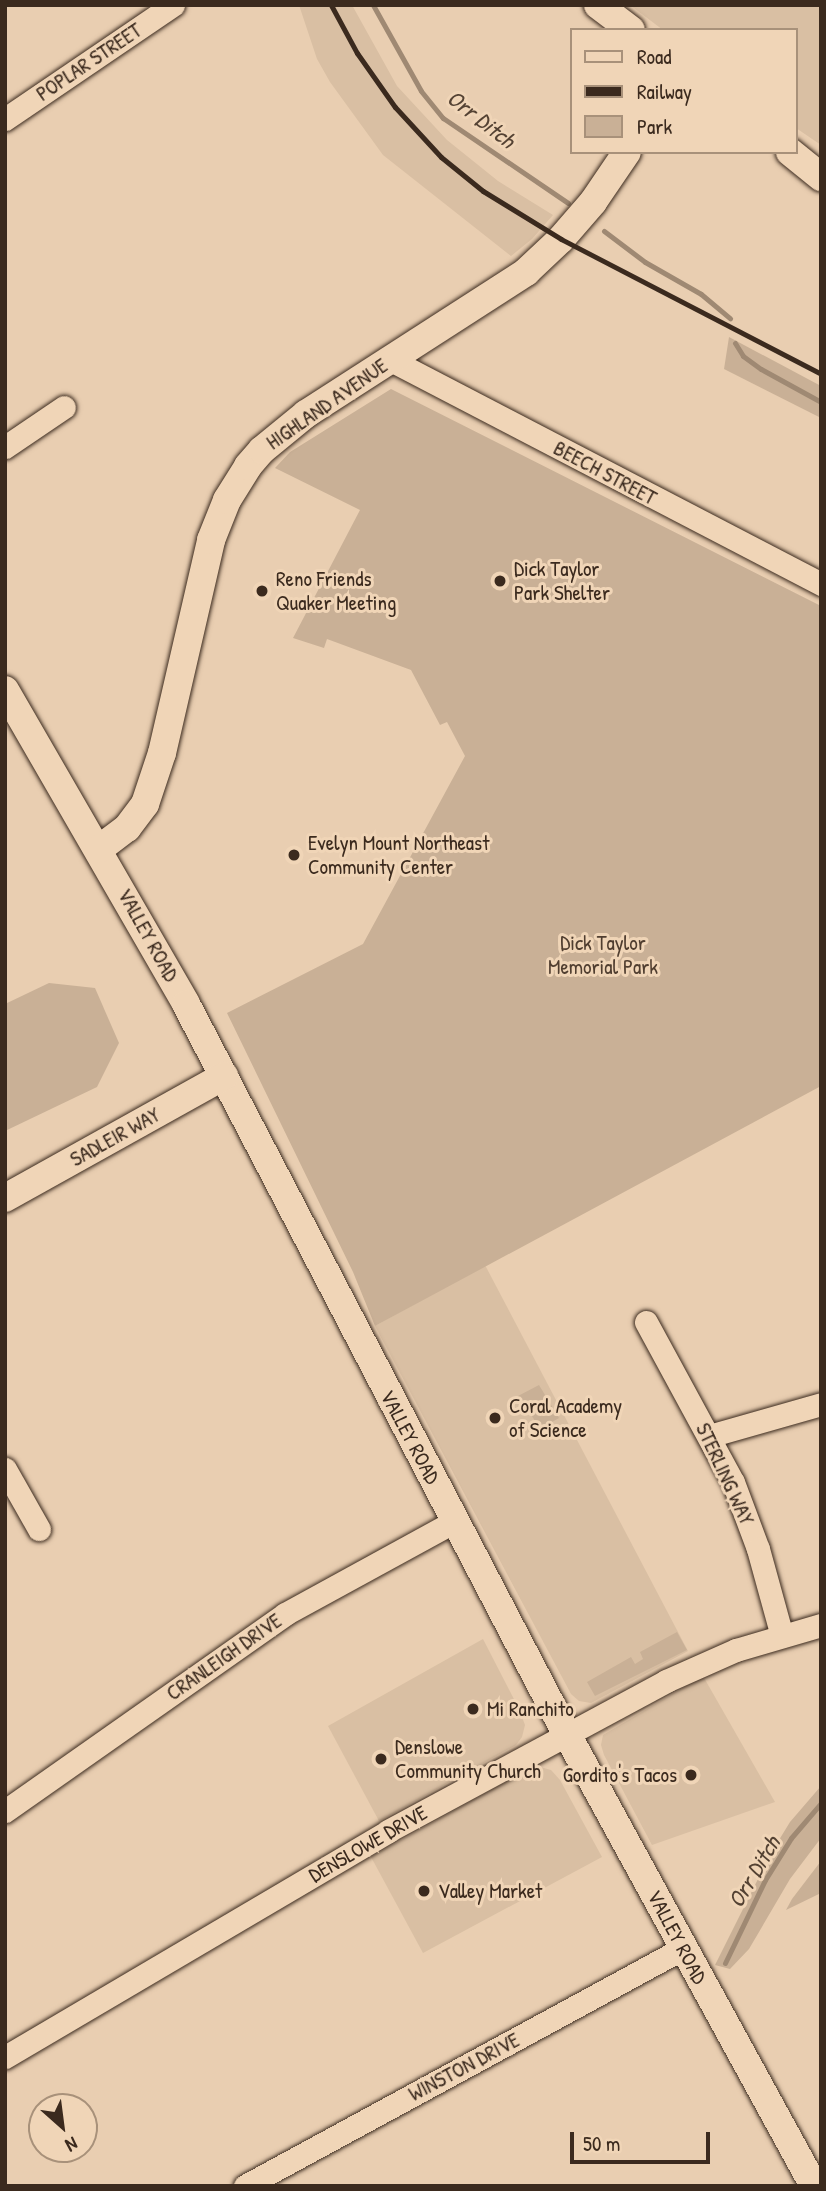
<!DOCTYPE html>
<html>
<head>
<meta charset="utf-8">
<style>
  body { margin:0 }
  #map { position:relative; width:826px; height:2191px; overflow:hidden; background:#e9ceb1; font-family:"Patrick Hand",sans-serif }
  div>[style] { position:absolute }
  .built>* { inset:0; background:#d9bfa3 }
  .green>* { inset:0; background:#c9b096 }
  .stream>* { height:5px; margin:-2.5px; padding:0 2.5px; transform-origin:2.5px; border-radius:2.5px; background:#9f8973 }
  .roads { filter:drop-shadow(0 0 2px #3b2a1e) drop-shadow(0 0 2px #3b2a1e) }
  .minor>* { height:23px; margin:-11.5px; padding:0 11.5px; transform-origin:11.5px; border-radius:11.5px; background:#f0d5b7 }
  .tertiary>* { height:28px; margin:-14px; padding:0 14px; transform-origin:14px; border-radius:14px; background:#f0d5b7 }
  .rail>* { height:5px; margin:-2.5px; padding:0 2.5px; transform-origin:2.5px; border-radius:2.5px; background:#3b2a1e }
  .dots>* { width:19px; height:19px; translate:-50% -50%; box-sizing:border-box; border:4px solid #f0d5b7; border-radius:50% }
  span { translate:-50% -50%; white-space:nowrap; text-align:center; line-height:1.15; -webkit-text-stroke:6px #f0d5b7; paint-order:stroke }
  .street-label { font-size:21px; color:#3b2a1e }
  .poi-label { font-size:21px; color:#3b2a1e }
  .left { translate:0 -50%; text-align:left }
  .right { translate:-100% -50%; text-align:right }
  .park-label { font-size:21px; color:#503e30 }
  .water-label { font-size:23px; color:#544233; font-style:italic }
  .frame { position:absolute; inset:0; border:7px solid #3b2a1e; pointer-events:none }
  .legend { position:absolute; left:570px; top:28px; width:228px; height:126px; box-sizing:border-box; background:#f0d5b7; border:2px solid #a8917a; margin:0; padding:9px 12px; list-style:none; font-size:21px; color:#3b2a1e }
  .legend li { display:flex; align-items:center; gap:14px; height:35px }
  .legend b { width:35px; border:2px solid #a8917a }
  .north { position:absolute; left:28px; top:2093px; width:70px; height:70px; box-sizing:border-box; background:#f0d5b7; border:2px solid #a8917a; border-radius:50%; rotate:152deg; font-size:19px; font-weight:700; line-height:28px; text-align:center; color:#3b2a1e }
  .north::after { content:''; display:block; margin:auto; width:24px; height:32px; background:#3b2a1e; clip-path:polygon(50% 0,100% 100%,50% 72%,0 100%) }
  .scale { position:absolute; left:570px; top:2132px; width:140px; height:32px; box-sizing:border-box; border:4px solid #3b2a1e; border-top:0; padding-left:9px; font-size:21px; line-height:24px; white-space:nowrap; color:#3b2a1e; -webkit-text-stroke:5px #f0d5b7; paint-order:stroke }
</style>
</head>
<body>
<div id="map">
  <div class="built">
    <i style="clip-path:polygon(299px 5px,352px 5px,397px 86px,447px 140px,498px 181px,553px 215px,532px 239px,511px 256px,383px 155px,330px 82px,317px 59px)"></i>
    <i style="clip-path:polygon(630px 5px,821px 5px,821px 145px,796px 128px,796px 30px,663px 30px)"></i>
    <i style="clip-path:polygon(485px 1265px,688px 1651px,591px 1703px,579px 1701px,571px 1694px,375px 1326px)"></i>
    <i style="clip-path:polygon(483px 1639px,519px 1709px,525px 1725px,522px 1737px,516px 1745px,379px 1821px,328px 1726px)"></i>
    <i style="clip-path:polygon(703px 1676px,775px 1802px,652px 1845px,604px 1755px,601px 1745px,603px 1735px)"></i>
    <i style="clip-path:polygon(540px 1767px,551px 1770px,560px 1780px,602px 1857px,423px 1953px,371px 1857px,529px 1769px)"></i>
  </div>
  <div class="green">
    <i style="clip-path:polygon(729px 337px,821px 386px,821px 418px,724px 369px)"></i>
    <i style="clip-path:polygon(391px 389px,821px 606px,821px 1086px,375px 1326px,353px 1272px,227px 1013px,363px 944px,465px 756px,447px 722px,440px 725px,411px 670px,327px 639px,324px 648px,293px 638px,360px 510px,275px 468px,290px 452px)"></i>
    <i style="clip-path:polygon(49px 983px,95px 988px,119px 1043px,97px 1087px,5px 1131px,5px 1004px)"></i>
    <i style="clip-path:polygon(539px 1385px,559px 1418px,540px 1429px,530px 1413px,525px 1413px,518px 1396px)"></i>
    <i style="clip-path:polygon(677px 1632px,687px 1650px,595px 1696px,587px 1682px,631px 1657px,635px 1664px,643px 1659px,640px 1652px)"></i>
    <i style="clip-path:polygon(821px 1786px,821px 1838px,790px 1879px,749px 1949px,730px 1969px,715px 1965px,771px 1853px,790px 1822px)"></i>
    <i style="clip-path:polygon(821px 1861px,821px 1893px,786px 1910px,792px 1899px)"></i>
  </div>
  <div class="stream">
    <i style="left:373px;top:5px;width:98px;rotate:60.8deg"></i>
    <i style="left:421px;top:91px;width:35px;rotate:51deg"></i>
    <i style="left:443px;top:118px;width:151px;rotate:34.2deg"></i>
    <i style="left:604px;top:231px;width:51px;rotate:37.1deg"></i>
    <i style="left:645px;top:262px;width:64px;rotate:29.7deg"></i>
    <i style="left:701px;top:294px;width:38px;rotate:40deg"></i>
    <i style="left:735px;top:343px;width:15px;rotate:58deg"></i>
    <i style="left:743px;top:356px;width:22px;rotate:36deg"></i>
    <i style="left:761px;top:369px;width:68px;rotate:28.8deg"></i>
    <i style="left:725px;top:1963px;width:92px;rotate:-64.3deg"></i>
    <i style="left:765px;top:1880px;width:49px;rotate:-58.2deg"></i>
    <i style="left:791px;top:1838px;width:46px;rotate:-49.4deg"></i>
  </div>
  <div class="roads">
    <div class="minor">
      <i style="left:5px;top:119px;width:203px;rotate:-34.2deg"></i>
      <i style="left:391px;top:360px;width:485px;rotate:27.5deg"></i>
      <i style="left:5px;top:447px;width:71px;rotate:-34.1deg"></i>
      <i style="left:646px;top:1322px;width:182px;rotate:61.5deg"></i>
      <i style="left:733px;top:1482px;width:72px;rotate:69.5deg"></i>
      <i style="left:758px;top:1549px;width:90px;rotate:74.6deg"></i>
      <i style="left:709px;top:1436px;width:116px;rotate:-15.9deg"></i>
      <i style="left:5px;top:1469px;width:69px;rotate:60.5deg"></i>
      <i style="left:5px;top:1811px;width:342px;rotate:-35.1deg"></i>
      <i style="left:285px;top:1614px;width:194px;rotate:-28.7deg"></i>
      <i style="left:5px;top:2057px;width:445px;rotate:-30.5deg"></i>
      <i style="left:388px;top:1831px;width:316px;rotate:-28.3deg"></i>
      <i style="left:666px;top:1681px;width:77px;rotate:-23.9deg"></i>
      <i style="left:736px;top:1650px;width:89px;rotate:-16.4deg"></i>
      <i style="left:245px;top:2186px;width:498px;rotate:-28.5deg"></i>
    </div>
    <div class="tertiary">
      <i style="left:598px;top:5px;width:41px;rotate:37.1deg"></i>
      <i style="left:790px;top:152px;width:40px;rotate:39deg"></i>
      <i style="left:5px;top:690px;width:362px;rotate:60deg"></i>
      <i style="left:186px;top:1004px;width:803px;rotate:62.48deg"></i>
      <i style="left:557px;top:1716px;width:536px;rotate:61.33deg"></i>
      <i style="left:99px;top:849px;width:35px;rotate:-37deg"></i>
      <i style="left:127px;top:828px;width:30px;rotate:-53deg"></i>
      <i style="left:145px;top:804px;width:54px;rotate:-71.6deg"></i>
      <i style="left:162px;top:753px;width:219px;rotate:-77deg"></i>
      <i style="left:211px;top:540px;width:43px;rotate:-68.2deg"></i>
      <i style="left:227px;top:500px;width:40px;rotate:-58deg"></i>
      <i style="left:248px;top:466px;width:21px;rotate:-49deg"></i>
      <i style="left:262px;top:450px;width:57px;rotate:-39.3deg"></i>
      <i style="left:306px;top:414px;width:262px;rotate:-32.8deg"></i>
      <i style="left:526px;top:272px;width:48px;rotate:-43.3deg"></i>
      <i style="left:561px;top:239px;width:49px;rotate:-49.1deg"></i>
      <i style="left:593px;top:202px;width:60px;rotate:-55.8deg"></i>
      <i style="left:5px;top:1198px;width:251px;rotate:-29.1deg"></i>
    </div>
  </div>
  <div class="rail">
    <i style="left:331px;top:5px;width:55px;rotate:61.6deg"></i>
    <i style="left:357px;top:53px;width:66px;rotate:54.9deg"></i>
    <i style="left:395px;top:107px;width:68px;rotate:47.4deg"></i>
    <i style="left:441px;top:157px;width:54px;rotate:39deg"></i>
    <i style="left:483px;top:191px;width:92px;rotate:31.6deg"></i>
    <i style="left:561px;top:239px;width:293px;rotate:27.4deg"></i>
  </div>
  <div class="dots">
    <i style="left:500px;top:581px;background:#3b2a1e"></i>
    <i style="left:262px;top:591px;background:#3b2a1e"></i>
    <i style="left:294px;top:855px;background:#3b2a1e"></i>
    <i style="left:495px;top:1418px;background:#3b2a1e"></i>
    <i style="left:473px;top:1709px;background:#3b2a1e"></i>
    <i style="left:381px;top:1759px;background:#3b2a1e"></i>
    <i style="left:691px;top:1775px;background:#3b2a1e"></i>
    <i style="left:424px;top:1891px;background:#3b2a1e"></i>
  </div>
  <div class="street-label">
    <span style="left:89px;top:62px;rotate:-34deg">POPLAR STREET</span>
    <span style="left:327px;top:404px;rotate:-35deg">HIGHLAND AVENUE</span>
    <span style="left:605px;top:473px;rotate:28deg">BEECH STREET</span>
    <span style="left:148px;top:935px;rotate:61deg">VALLEY ROAD</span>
    <span style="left:115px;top:1137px;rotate:-29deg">SADLEIR WAY</span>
    <span style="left:410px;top:1437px;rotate:62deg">VALLEY ROAD</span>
    <span style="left:725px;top:1474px;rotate:65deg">STERLING WAY</span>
    <span style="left:224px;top:1657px;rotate:-35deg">CRANLEIGH DRIVE</span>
    <span style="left:368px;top:1844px;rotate:-30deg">DENSLOWE DRIVE</span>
    <span style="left:677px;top:1937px;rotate:62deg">VALLEY ROAD</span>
    <span style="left:464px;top:2067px;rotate:-28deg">WINSTON DRIVE</span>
  </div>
  <div class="poi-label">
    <span class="left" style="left:514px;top:581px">Dick Taylor<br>Park Shelter</span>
    <span class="left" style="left:276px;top:591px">Reno Friends<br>Quaker Meeting</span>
    <span class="left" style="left:308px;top:855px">Evelyn Mount Northeast<br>Community Center</span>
    <span class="left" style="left:509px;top:1418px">Coral Academy<br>of Science</span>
    <span class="left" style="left:487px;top:1709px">Mi Ranchito</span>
    <span class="left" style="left:395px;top:1759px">Denslowe<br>Community Church</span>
    <span class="right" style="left:677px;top:1775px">Gordito's Tacos</span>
    <span class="left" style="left:438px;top:1891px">Valley Market</span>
  </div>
  <div class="park-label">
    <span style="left:603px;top:955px">Dick Taylor<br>Memorial Park</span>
  </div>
  <div class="water-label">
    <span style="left:481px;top:119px;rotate:38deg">Orr Ditch</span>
    <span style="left:754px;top:1872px;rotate:-59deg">Orr Ditch</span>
  </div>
  <div class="frame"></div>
  <ul class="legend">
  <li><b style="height:9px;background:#f0d5b7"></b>Road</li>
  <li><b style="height:9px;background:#3b2a1e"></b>Railway</li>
  <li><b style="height:19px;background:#c9b096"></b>Park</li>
  </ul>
  <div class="north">N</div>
  <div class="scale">50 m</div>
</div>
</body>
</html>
